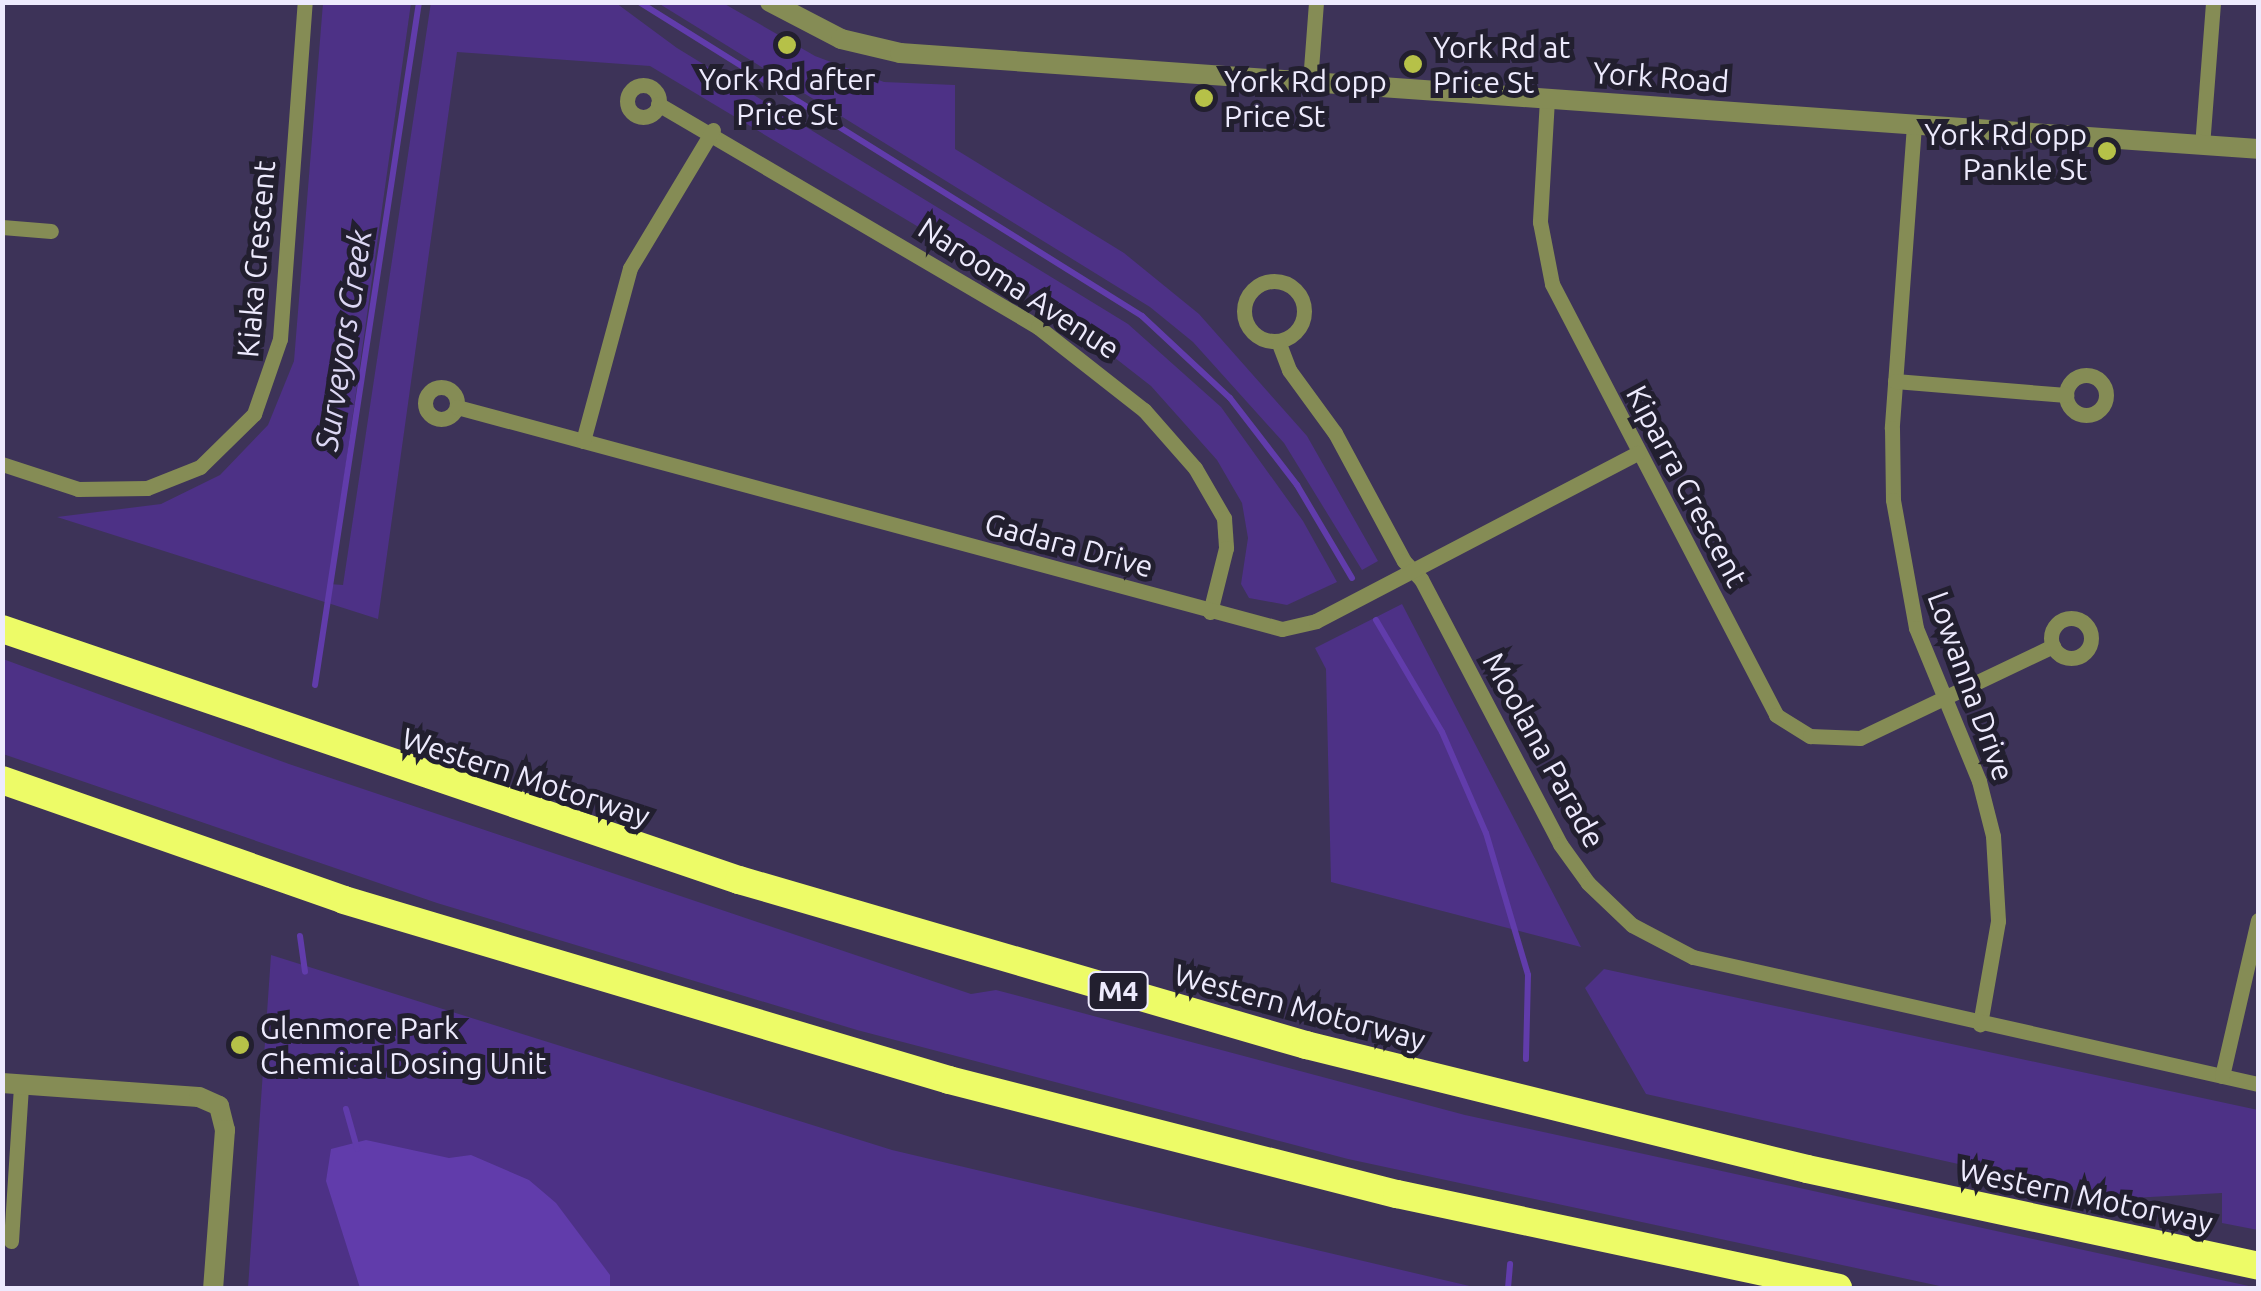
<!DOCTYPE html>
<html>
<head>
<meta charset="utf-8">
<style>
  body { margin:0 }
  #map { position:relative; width:2261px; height:1291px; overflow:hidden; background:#3d3358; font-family:Ubuntu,sans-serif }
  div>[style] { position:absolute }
  .green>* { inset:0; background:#4d3186 }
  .water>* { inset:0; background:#613cab }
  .stream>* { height:6px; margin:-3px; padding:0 3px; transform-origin:3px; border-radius:3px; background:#613cab }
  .minor>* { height:15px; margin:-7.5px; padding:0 7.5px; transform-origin:7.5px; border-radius:7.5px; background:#858c55 }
  .minor>.ring { margin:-7.5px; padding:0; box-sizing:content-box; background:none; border:15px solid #858c55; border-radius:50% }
  .tertiary>* { height:20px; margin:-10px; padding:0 10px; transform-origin:10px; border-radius:10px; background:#858c55 }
  .motorway>* { height:28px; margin:-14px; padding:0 14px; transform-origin:14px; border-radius:14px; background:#edfb67 }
  .dots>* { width:28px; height:28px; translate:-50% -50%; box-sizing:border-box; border:5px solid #221f2f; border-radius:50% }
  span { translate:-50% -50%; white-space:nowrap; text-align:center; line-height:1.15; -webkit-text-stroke:10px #221f2f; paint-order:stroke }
  .shield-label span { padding:2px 8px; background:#221f2f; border:2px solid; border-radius:8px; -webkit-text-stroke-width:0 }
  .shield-label { font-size:28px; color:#edeafd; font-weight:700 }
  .poi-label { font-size:30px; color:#edeafd }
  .left { translate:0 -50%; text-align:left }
  .right { translate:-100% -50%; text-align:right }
  .street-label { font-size:30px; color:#edeafd }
  .water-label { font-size:32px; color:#dcd7f4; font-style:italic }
  .frame { position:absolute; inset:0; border:5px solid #edeafd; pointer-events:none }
</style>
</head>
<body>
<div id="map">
  <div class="green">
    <i style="clip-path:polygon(323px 3px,411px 3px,329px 584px,343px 585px,431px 2px,616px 3px,677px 48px,1128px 324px,1221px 407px,1303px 521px,1337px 582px,1287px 605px,1249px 598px,1241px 584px,1248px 538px,1242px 503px,1217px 460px,1151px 386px,1042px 301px,650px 66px,457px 52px,378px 619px,57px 517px,161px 504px,220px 475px,268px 425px,294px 361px)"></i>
    <i style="clip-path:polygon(658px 3px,723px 3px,815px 56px,884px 82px,955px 85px,955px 149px,1124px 253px,1199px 314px,1307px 436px,1378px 561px,1362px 570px,1284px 443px,1193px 342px,1150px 307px)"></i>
    <i style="clip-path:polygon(1402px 604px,1581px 947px,1331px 882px,1326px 669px,1315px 648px)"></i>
    <i style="clip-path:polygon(3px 659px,289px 764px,971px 994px,996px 990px,1465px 1115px,2258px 1288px,1949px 1288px,1348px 1159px,857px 1030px,437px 903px,3px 754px)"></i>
    <i style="clip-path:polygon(271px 955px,892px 1150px,1478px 1288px,248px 1288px)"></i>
    <i style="clip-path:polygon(1604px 969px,2258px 1110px,2258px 1230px,2222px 1223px,2222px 1193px,2114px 1199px,1646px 1094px,1585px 988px)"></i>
  </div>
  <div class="water">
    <i style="clip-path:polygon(366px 1140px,449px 1158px,471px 1155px,529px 1180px,556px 1203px,610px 1275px,610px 1288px,360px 1288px,326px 1181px,331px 1149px)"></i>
  </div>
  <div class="stream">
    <i style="left:639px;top:2px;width:593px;rotate:31.97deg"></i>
    <i style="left:1142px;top:316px;width:120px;rotate:43deg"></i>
    <i style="left:1230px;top:398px;width:110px;rotate:52.4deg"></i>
    <i style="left:1297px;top:485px;width:108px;rotate:59.4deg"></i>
    <i style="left:1376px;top:620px;width:130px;rotate:59.5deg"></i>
    <i style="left:1442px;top:732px;width:110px;rotate:66.5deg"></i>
    <i style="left:1486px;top:833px;width:148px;rotate:73.5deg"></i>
    <i style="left:1528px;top:975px;width:84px;rotate:91.4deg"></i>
    <i style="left:315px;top:685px;width:691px;rotate:-81.34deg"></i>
    <i style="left:300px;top:936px;width:36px;rotate:82deg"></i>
    <i style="left:346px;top:1109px;width:41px;rotate:74.2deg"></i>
    <i style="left:1508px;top:1288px;width:24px;rotate:-85deg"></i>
  </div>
  <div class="minor">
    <i style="left:1310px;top:82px;width:80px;rotate:-85.7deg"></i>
    <i class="ring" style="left:627px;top:85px;width:17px;height:17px"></i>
    <i style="left:1547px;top:99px;width:123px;rotate:93.3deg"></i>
    <i style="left:1540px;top:222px;width:63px;rotate:79deg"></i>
    <i style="left:1552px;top:284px;width:486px;rotate:62.5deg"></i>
    <i style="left:1776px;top:715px;width:40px;rotate:32deg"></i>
    <i style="left:1810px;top:736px;width:50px;rotate:2.3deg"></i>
    <i style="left:1860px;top:738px;width:214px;rotate:-25.5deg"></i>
    <i style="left:658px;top:104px;width:441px;rotate:30.4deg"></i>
    <i style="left:1038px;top:327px;width:135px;rotate:38.1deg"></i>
    <i style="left:1144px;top:410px;width:77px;rotate:48.7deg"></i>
    <i style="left:1195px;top:468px;width:58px;rotate:59.9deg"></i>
    <i style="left:1224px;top:518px;width:30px;rotate:86deg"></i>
    <i style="left:1226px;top:548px;width:66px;rotate:104deg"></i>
    <i style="left:1914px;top:125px;width:304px;rotate:94.2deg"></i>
    <i style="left:1892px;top:428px;width:72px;rotate:89.2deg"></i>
    <i style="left:1893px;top:500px;width:130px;rotate:79.8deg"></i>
    <i style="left:1916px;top:628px;width:165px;rotate:67.6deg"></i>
    <i style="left:1979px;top:781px;width:57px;rotate:75.7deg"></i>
    <i style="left:1993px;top:836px;width:85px;rotate:86.6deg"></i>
    <i style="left:1998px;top:921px;width:105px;rotate:99.9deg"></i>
    <i style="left:2202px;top:146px;width:144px;rotate:-85.6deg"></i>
    <i style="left:2px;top:227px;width:49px;rotate:4.7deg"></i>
    <i class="ring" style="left:1244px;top:281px;width:45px;height:45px"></i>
    <i style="left:1278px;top:341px;width:31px;rotate:69deg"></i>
    <i style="left:1289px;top:370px;width:78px;rotate:53.9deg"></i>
    <i style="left:1335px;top:433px;width:145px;rotate:61.7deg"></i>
    <i style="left:1404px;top:561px;width:25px;rotate:47deg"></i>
    <i style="left:1421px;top:579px;width:299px;rotate:62.3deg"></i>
    <i style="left:1560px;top:844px;width:48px;rotate:54.3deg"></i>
    <i style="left:1588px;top:883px;width:61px;rotate:43.7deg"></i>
    <i style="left:1632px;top:925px;width:69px;rotate:27.7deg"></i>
    <i style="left:1693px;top:957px;width:579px;rotate:12.67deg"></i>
    <i class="ring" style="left:2066px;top:375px;width:25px;height:25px"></i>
    <i style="left:1895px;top:381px;width:172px;rotate:4.7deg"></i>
    <i class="ring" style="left:425px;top:387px;width:17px;height:17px"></i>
    <i style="left:457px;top:407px;width:854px;rotate:15.06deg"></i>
    <i style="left:1282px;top:629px;width:35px;rotate:-13deg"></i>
    <i style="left:1316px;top:621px;width:363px;rotate:-27.6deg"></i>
    <i style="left:583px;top:441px;width:179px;rotate:-74.8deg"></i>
    <i style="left:630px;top:268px;width:161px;rotate:-59deg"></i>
    <i style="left:2px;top:464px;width:80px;rotate:18.2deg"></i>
    <i style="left:78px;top:489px;width:69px;rotate:-0.8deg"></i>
    <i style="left:147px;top:488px;width:57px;rotate:-21.6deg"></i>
    <i style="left:200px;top:467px;width:76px;rotate:-44.5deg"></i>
    <i style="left:254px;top:414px;width:79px;rotate:-70.9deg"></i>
    <i style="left:280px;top:339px;width:338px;rotate:-85.8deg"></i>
    <i class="ring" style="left:2051px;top:618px;width:25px;height:25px"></i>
    <i style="left:2222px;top:1076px;width:160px;rotate:-77deg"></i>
    <i style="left:11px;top:1241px;width:156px;rotate:-86.3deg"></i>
  </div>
  <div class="tertiary">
    <i style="left:770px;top:2px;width:80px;rotate:27.5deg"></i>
    <i style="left:841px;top:39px;width:61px;rotate:13.3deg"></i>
    <i style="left:900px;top:53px;width:1361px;rotate:4.04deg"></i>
    <i style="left:2px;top:1083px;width:197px;rotate:4.1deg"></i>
    <i style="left:199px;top:1097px;width:22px;rotate:24deg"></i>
    <i style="left:219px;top:1106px;width:25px;rotate:76deg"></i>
    <i style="left:225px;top:1130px;width:158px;rotate:94.3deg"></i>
  </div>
  <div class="motorway">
    <i style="left:2px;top:629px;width:779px;rotate:18.81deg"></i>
    <i style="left:739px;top:880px;width:591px;rotate:16.23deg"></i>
    <i style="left:1306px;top:1045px;width:516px;rotate:13.9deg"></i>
    <i style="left:1807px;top:1169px;width:461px;rotate:12.1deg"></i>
    <i style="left:2px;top:780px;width:362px;rotate:19.3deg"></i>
    <i style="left:344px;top:900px;width:631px;rotate:16.57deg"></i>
    <i style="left:949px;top:1080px;width:462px;rotate:14.3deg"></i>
    <i style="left:1397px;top:1194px;width:451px;rotate:12deg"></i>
  </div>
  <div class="dots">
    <i style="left:787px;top:45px;background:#b6c148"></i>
    <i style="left:1413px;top:64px;background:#b6c148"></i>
    <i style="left:1204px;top:98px;background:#b6c148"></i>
    <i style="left:2107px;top:151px;background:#b6c148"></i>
    <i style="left:240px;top:1045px;background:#b6c148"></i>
  </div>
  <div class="shield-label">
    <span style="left:1118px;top:991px">M4</span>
  </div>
  <div class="poi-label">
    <span class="left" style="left:1433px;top:64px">York Rd at<br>Price St</span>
    <span style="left:787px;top:96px">York Rd after<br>Price St</span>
    <span class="left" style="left:1224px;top:98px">York Rd opp<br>Price St</span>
    <span class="right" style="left:2087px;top:151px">York Rd opp<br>Pankle St</span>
    <span class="left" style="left:260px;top:1045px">Glenmore Park<br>Chemical Dosing Unit</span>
  </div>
  <div class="street-label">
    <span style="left:1661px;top:77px;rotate:4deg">York Road</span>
    <span style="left:256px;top:259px;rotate:-85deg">Kiaka Crescent</span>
    <span style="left:1019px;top:288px;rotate:33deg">Narooma Avenue</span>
    <span style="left:1687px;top:486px;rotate:62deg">Kiparra Crescent</span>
    <span style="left:1069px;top:545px;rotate:15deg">Gadara Drive</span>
    <span style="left:1971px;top:686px;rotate:70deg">Lowanna Drive</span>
    <span style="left:1544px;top:750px;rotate:61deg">Moolana Parade</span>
    <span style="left:526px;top:777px;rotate:18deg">Western Motorway</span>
    <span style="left:1300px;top:1007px;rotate:15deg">Western Motorway</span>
    <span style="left:2086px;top:1196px;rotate:12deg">Western Motorway</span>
  </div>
  <div class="water-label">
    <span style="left:343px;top:340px;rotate:-81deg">Surveyors Creek</span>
  </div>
  <div class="frame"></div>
</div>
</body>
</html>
